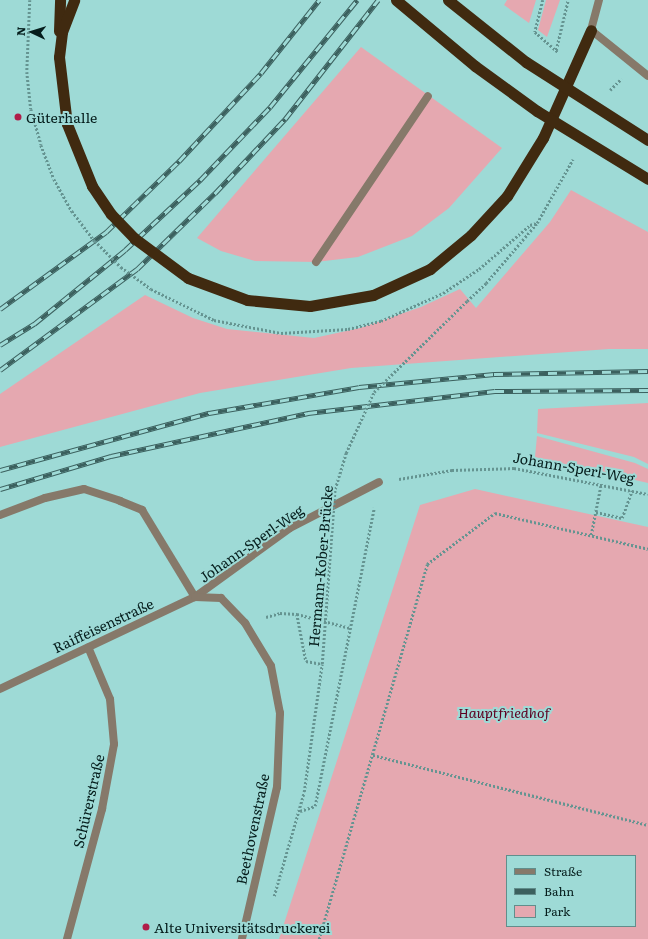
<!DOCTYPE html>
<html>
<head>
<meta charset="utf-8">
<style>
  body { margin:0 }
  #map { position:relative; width:648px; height:939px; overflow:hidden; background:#9edad6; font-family:Literata,serif }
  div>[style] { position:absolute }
  .green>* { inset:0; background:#e5a8b0 }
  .path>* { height:2.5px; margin-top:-1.25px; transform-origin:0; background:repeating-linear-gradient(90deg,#659491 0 2px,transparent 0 4px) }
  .service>* { height:8px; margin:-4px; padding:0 4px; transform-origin:4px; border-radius:4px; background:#86796a }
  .minor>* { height:8px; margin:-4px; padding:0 4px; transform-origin:4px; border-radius:4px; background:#86796a }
  .tertiary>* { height:8px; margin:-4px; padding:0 4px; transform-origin:4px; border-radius:4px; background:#86796a }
  .trunk>* { height:11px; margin:-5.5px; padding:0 5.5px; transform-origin:5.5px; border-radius:5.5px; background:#402a10 }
  .rail>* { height:4.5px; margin-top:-2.25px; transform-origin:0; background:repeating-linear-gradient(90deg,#9edad6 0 9px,#3b605e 0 18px); box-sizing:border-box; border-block:1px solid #3b605e }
  .path-bridge>* { height:2.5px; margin-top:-1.25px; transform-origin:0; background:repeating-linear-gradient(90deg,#659491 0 2px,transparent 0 4px) }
  .trunk-bridge>* { height:11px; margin:-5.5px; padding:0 5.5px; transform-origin:5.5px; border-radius:5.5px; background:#402a10 }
  .dots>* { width:11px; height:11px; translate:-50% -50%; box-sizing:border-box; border:2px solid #9edad6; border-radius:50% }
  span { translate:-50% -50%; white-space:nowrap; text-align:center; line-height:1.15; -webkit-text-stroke:4px #9edad6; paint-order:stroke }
  .poi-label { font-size:14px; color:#051d1c }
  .left { translate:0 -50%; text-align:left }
  .street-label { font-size:14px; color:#051d1c }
  .park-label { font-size:14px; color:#5d0020; font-style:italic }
  .legend { position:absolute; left:506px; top:855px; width:130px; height:72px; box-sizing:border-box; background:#9edad6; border:1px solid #618e8c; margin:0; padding:5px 7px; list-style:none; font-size:12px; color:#051d1c }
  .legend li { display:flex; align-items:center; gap:8px; height:20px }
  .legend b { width:20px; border:1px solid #618e8c }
  .north { position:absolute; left:12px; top:12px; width:40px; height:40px; -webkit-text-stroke:3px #9edad6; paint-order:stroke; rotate:274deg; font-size:11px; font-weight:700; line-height:16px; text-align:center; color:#051d1c }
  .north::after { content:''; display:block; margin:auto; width:14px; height:18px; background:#051d1c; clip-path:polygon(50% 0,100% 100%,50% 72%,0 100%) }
</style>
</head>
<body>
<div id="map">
  <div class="green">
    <i style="clip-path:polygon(507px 0,536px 0,529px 23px,504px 5px)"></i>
    <i style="clip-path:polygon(546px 0,560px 0,547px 37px,538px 30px)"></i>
    <i style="clip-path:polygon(361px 47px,502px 148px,449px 208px,412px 236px,358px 257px,316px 262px,255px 261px,221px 251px,197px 238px)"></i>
    <i style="clip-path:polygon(571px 190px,648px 232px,648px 349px,609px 349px,351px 368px,200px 393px,0 447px,0 394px,145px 295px,193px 318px,227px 329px,314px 338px,360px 328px,421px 307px,460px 289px,476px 308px,550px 222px)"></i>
    <i style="clip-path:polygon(648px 403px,648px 464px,634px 457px,537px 433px,538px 409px)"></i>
    <i style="clip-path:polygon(537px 436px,635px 463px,648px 469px,648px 483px,535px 457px)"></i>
    <i style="clip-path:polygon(evenodd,475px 489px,648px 527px,648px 939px,279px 939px,420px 505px,475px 489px,507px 856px,635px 856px,635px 926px,507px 926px,507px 856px)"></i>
  </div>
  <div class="path">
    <i style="left:543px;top:0;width:33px;rotate:104deg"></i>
    <i style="left:535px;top:32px;width:30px;rotate:41deg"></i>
    <i style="left:556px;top:50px;width:51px;rotate:-76.5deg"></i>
    <i style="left:610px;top:90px;width:16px;rotate:-45deg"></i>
    <i style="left:443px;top:293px;width:43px;rotate:-33.7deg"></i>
    <i style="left:479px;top:269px;width:67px;rotate:-40.8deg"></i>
    <i style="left:530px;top:225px;width:7px;rotate:-16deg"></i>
    <i style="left:467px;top:301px;width:26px;rotate:-43deg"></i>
    <i style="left:486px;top:283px;width:79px;rotate:-49.6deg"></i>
    <i style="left:537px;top:223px;width:73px;rotate:-60.6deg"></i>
    <i style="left:399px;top:479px;width:54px;rotate:-9.6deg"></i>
    <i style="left:452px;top:470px;width:62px;rotate:-1.8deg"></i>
    <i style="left:514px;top:468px;width:136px;rotate:11deg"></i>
    <i style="left:596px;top:512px;width:27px;rotate:13deg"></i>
    <i style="left:622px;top:518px;width:29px;rotate:-70deg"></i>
    <i style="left:591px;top:535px;width:52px;rotate:-78.9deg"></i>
    <i style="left:297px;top:614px;width:48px;rotate:79.2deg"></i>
    <i style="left:306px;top:661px;width:16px;rotate:11deg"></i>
    <i style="left:266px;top:617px;width:15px;rotate:-16deg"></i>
    <i style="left:280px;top:613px;width:17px;rotate:3deg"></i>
    <i style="left:297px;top:614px;width:55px;rotate:14.8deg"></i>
    <i style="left:373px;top:755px;width:284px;rotate:14.3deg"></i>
    <i style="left:300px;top:811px;width:16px;rotate:-18deg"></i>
    <i style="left:315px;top:806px;width:304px;rotate:-78.8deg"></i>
    <i style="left:274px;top:896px;width:108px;rotate:-73.9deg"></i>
    <i style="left:319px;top:939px;width:390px;rotate:-73.9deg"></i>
    <i style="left:427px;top:564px;width:85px;rotate:-36.9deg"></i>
    <i style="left:495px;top:513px;width:157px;rotate:13.2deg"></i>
  </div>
  <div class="service">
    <i style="left:316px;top:262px;width:200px;rotate:-56deg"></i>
    <i style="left:0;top:515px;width:48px;rotate:-20.7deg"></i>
    <i style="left:45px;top:498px;width:40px;rotate:-13deg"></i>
    <i style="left:84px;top:489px;width:38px;rotate:18deg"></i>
    <i style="left:120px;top:501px;width:24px;rotate:22deg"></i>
    <i style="left:142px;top:510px;width:102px;rotate:58.7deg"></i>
  </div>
  <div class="minor">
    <i style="left:195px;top:597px;width:117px;rotate:-36deg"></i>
    <i style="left:290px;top:528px;width:100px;rotate:-27.3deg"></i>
    <i style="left:0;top:689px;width:216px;rotate:-25.3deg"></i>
    <i style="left:195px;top:597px;width:26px;rotate:2deg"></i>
    <i style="left:221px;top:598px;width:35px;rotate:46deg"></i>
    <i style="left:245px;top:623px;width:50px;rotate:58.8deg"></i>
    <i style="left:271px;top:666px;width:48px;rotate:79.2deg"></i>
    <i style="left:280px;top:713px;width:74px;rotate:92.3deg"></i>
    <i style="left:277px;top:787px;width:156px;rotate:103deg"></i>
    <i style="left:67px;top:939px;width:135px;rotate:-74.9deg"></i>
    <i style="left:102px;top:809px;width:66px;rotate:-79.5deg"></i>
    <i style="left:114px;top:744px;width:45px;rotate:-95.1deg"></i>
    <i style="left:110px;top:699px;width:56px;rotate:-112.9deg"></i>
  </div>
  <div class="tertiary">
    <i style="left:599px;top:0;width:31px;rotate:105deg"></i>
    <i style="left:591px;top:30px;width:73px;rotate:38.9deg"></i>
  </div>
  <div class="trunk">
    <i style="left:59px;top:31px;width:31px;rotate:-88deg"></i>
    <i style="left:59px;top:57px;width:25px;rotate:-83deg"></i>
    <i style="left:62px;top:32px;width:34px;rotate:-69deg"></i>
    <i style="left:430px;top:269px;width:53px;rotate:-39.7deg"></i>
    <i style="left:471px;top:235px;width:53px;rotate:-47.3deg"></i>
    <i style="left:507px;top:196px;width:68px;rotate:-58.2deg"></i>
    <i style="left:543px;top:138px;width:118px;rotate:-66deg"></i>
  </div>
  <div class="rail">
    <i style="left:0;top:309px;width:131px;rotate:-36deg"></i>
    <i style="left:106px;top:232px;width:102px;rotate:-44.2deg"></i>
    <i style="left:179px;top:161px;width:120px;rotate:-47deg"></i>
    <i style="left:261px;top:73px;width:93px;rotate:-51.5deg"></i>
    <i style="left:0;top:345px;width:40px;rotate:-32deg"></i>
    <i style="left:34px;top:324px;width:117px;rotate:-39.1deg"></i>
    <i style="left:125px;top:250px;width:103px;rotate:-43deg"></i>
    <i style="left:200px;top:180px;width:101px;rotate:-46.2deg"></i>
    <i style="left:270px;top:107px;width:138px;rotate:-50.9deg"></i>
    <i style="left:0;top:370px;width:170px;rotate:-36.4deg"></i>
    <i style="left:137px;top:269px;width:109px;rotate:-44.3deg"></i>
    <i style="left:215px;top:193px;width:102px;rotate:-46.6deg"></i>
    <i style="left:285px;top:119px;width:151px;rotate:-52deg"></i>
    <i style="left:0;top:470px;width:217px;rotate:-15.3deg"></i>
    <i style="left:209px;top:413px;width:152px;rotate:-9.8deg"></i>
    <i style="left:359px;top:387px;width:136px;rotate:-5.5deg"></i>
    <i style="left:494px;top:374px;width:154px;rotate:-1.1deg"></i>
    <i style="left:0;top:489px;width:116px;rotate:-16.6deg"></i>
    <i style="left:111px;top:456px;width:202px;rotate:-12.3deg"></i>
    <i style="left:308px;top:413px;width:188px;rotate:-6.7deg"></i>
    <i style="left:495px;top:391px;width:153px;rotate:-0.4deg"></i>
  </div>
  <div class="path-bridge">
    <i style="left:30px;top:0;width:72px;rotate:92.4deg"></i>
    <i style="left:27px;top:72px;width:37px;rotate:84deg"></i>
    <i style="left:31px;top:109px;width:37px;rotate:74deg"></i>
    <i style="left:41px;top:145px;width:36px;rotate:69deg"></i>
    <i style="left:54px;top:179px;width:37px;rotate:61deg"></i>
    <i style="left:72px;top:211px;width:38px;rotate:53deg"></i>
    <i style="left:95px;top:241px;width:37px;rotate:45deg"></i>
    <i style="left:121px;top:267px;width:37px;rotate:36deg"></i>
    <i style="left:151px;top:289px;width:70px;rotate:26.2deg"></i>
    <i style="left:214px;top:320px;width:68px;rotate:11deg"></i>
    <i style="left:281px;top:333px;width:67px;rotate:-3.4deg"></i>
    <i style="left:348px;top:329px;width:34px;rotate:-14deg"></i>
    <i style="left:381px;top:321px;width:68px;rotate:-24.3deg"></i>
    <i style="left:304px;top:792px;width:129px;rotate:-82deg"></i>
    <i style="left:322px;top:664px;width:175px;rotate:-85.8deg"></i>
    <i style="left:335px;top:489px;width:38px;rotate:-73deg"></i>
    <i style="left:346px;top:453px;width:67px;rotate:-65.3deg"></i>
    <i style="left:374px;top:392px;width:130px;rotate:-44.4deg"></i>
  </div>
  <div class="trunk-bridge">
    <i style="left:396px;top:0;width:103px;rotate:39.9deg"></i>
    <i style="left:475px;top:66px;width:77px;rotate:36deg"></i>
    <i style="left:537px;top:111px;width:130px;rotate:31.5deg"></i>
    <i style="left:448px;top:0;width:100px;rotate:38.5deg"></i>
    <i style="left:526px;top:62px;width:145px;rotate:32.6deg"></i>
    <i style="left:59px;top:57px;width:67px;rotate:83.2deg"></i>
    <i style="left:67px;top:124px;width:67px;rotate:68deg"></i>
    <i style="left:92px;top:186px;width:34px;rotate:56deg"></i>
    <i style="left:111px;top:214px;width:33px;rotate:46deg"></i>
    <i style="left:134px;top:238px;width:67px;rotate:36.5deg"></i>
    <i style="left:188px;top:278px;width:63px;rotate:20.4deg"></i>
    <i style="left:247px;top:300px;width:63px;rotate:5.4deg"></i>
    <i style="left:310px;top:306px;width:64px;rotate:-9.9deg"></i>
    <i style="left:373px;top:295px;width:63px;rotate:-24.5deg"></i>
  </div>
  <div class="dots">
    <i style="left:18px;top:117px;background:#af1d49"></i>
    <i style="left:146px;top:927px;background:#af1d49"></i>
  </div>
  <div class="poi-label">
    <span class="left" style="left:26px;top:117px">Güterhalle</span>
    <span class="left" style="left:154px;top:927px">Alte Universitätsdruckerei</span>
  </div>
  <div class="street-label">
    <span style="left:574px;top:467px;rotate:10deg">Johann-Sperl-Weg</span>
    <span style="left:251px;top:543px;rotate:-35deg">Johann-Sperl-Weg</span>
    <span style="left:320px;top:566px;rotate:-85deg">Hermann-Kober-Brücke</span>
    <span style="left:103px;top:625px;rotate:-25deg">Raiffeisenstraße</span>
    <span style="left:88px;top:801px;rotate:-77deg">Schürerstraße</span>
    <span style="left:252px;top:829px;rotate:-78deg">Beethovenstraße</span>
  </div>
  <div class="park-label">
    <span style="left:504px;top:712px">Hauptfriedhof</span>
  </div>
  <ul class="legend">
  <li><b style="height:5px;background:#86796a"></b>Straße</li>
  <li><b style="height:5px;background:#3b605e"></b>Bahn</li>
  <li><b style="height:11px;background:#e5a8b0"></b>Park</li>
  </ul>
  <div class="north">N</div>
</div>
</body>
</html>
